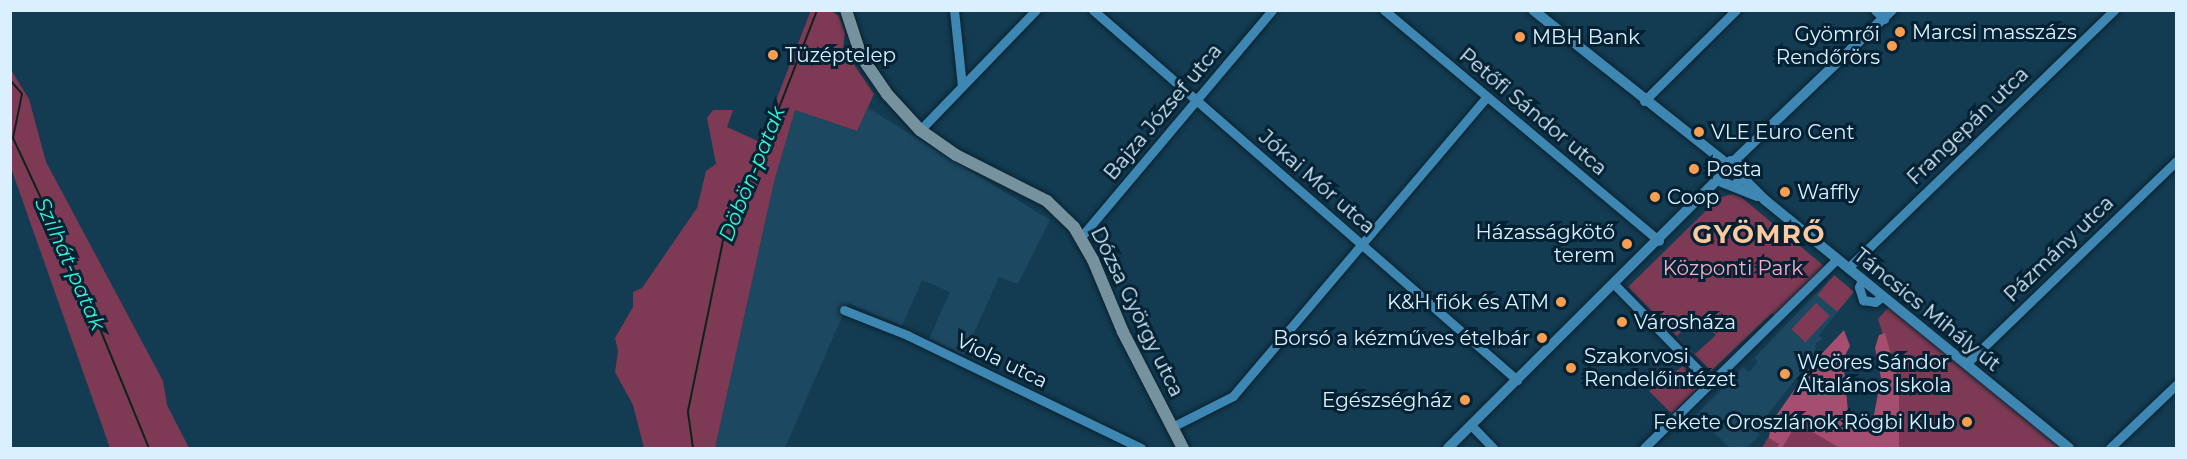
<!DOCTYPE html>
<html>
<head>
<meta charset="utf-8">
<style>
  body { margin:0 }
  #map { position:relative; width:2187px; height:459px; overflow:hidden; background:#133b51; font-family:Montserrat,sans-serif }
  div>[style] { position:absolute }
  .built>* { inset:0; background:#1d4861 }
  .green>* { inset:0; background:#7e3a54; transform-origin:0 0 }
  .forest>* { inset:0; background:#a64e70 }
  .stream>* { height:2px; margin:-1px; padding:0 1px; transform-origin:1px; border-radius:1px; background:#0f211d }
  .roads { filter:drop-shadow(0 0 2px #09212e) drop-shadow(0 0 2px #09212e) }
  .minor>* { height:9px; margin:-4.5px; padding:0 4.5px; transform-origin:4.5px; border-radius:4.5px; background:#3e87b3 }
  .tertiary>* { height:10px; margin:-5px; padding:0 5px; transform-origin:5px; border-radius:5px; background:#3e87b3 }
  .secondary>* { height:12px; margin:-6px; padding:0 6px; transform-origin:6px; border-radius:6px; background:#76929f }
  .dots>* { width:16px; height:16px; translate:-50% -50%; box-sizing:border-box; border:3px solid #022132; border-radius:50% }
  span { translate:-50% -50%; white-space:nowrap; text-align:center; line-height:1.15; -webkit-text-stroke:6px #022132; paint-order:stroke }
  .poi-label { font-size:20px; color:#dbf0ff }
  .left { translate:0 -50%; text-align:left }
  .right { translate:-100% -50%; text-align:right }
  .street-label { font-size:20px; color:#dbf0ff }
  .park-label { font-size:20px; color:#f8aec7 }
  .water-label { font-size:21px; color:#33f5d4; font-style:italic }
  .district-label { font-size:26px; color:#fec8a1; font-weight:700; letter-spacing:1.5px }
  .frame { position:absolute; inset:0; border:12px solid #dbf0ff; pointer-events:none }
</style>
</head>
<body>
<div id="map">
  <div class="built">
    <i style="clip-path:polygon(868px 108px,1050px 220px,1018px 284px,999px 277px,964px 355px,929px 339px,950px 292px,922px 280px,902px 326px,848px 303px,785px 448px,715px 448px,774px 182px,795px 110px,856px 131px)"></i>
    <i style="clip-path:polygon(1834px 275px,1854px 292px,1819px 335px,1823px 339px,1816px 343px,1815px 355px,1755px 430px,1760px 435px,1747px 448px,1730px 448px,1696px 415px,1743px 367px,1749px 372px,1758px 362px,1754px 358px)"></i>
  </div>
  <div class="green">
    <i style="clip-path:polygon(811px 10px,831px 11px,839px 16px,845px 33px,843px 48px,874px 94px,857px 131px,795px 110px,774px 182px,715px 448px,644px 448px,633px 405px,615px 372px,618px 351px,615px 338px,633px 307px,633px 292px,642px 288px,697px 208px,706px 171px,716px 164px,707px 118px,713px 110px,733px 110px,727px 127px,760px 142px)"></i>
    <i style="clip-path:polygon(11px 70px,29px 99px,46px 162px,163px 381px,167px 405px,189px 448px,110px 448px,11px 168px)"></i>
    <i style="clip-path:polygon(evenodd,1732px 194px,1741px 197px,1824px 266px,1776px 316px,1772px 313px,1711px 371px,1628px 287px,1719px 198px,1732px 194px,1697px 316px,1716px 335px,1695px 354px,1677px 336px,1697px 316px)"></i>
    <i style="left:1834px;top:275px;width:26px;height:26px;rotate:40deg"></i>
    <i style="left:1816px;top:303px;width:19px;height:36px;rotate:43deg"></i>
    <i style="clip-path:polygon(1889px 307px,2063px 448px,1899px 448px,1899px 385px,1878px 319px)"></i>
    <i style="clip-path:polygon(1683px 366px,1702px 384px,1672px 414px,1649px 391px)"></i>
    <i style="clip-path:polygon(1786px 406px,1861px 448px,1762px 448px)"></i>
  </div>
  <div class="forest">
    <i style="clip-path:polygon(1844px 330px,1850px 346px,1843px 359px,1849px 422px,1859px 426px,1872px 425px,1881px 378px,1875px 348px,1879px 335px,1885px 333px,1899px 385px,1899px 448px,1840px 448px,1797px 423px,1782px 448px,1777px 448px,1779px 444px,1769px 438px,1771px 423px,1813px 363px)"></i>
  </div>
  <div class="stream">
    <i style="left:10px;top:80px;width:18px;rotate:49deg"></i>
    <i style="left:22px;top:94px;width:45px;rotate:101.6deg"></i>
    <i style="left:13px;top:138px;width:181px;rotate:65.1deg"></i>
    <i style="left:89px;top:302px;width:158px;rotate:67.7deg"></i>
    <i style="left:693px;top:448px;width:37px;rotate:-98deg"></i>
    <i style="left:688px;top:411px;width:184px;rotate:-78.4deg"></i>
    <i style="left:725px;top:231px;width:85px;rotate:-64.9deg"></i>
    <i style="left:761px;top:154px;width:155px;rotate:-68.7deg"></i>
  </div>
  <div class="roads">
    <div class="minor">
      <i style="left:954px;top:10px;width:76px;rotate:84deg"></i>
      <i style="left:1093px;top:10px;width:563px;rotate:41.11deg"></i>
      <i style="left:1384px;top:10px;width:359px;rotate:40deg"></i>
      <i style="left:1875px;top:10px;width:13px;rotate:45deg"></i>
      <i style="left:1644px;top:101px;width:129px;rotate:-44.7deg"></i>
      <i style="left:920px;top:130px;width:167px;rotate:-46deg"></i>
      <i style="left:1081px;top:237px;width:297px;rotate:-49.9deg"></i>
      <i style="left:1848px;top:268px;width:371px;rotate:-44.1deg"></i>
      <i style="left:1862px;top:280px;width:8px;rotate:113deg"></i>
      <i style="left:1859px;top:287px;width:14px;rotate:73deg"></i>
      <i style="left:1863px;top:300px;width:12px;rotate:9deg"></i>
      <i style="left:1875px;top:302px;width:9px;rotate:-36deg"></i>
      <i style="left:1615px;top:285px;width:139px;rotate:45.6deg"></i>
      <i style="left:844px;top:310px;width:68px;rotate:21.6deg"></i>
      <i style="left:907px;top:335px;width:260px;rotate:25.8deg"></i>
      <i style="left:1966px;top:364px;width:292px;rotate:-44deg"></i>
      <i style="left:1471px;top:425px;width:32px;rotate:46deg"></i>
      <i style="left:1172px;top:427px;width:68px;rotate:-26.9deg"></i>
      <i style="left:1233px;top:396px;width:392px;rotate:-49.7deg"></i>
      <i style="left:1644px;top:448px;width:270px;rotate:-44.4deg"></i>
      <i style="left:2110px;top:448px;width:91px;rotate:-43.7deg"></i>
    </div>
    <div class="tertiary">
      <i style="left:1533px;top:10px;width:246px;rotate:38.4deg"></i>
      <i style="left:1734px;top:161px;width:219px;rotate:-43.7deg"></i>
      <i style="left:1744px;top:179px;width:30px;rotate:45deg"></i>
      <i style="left:1765px;top:200px;width:392px;rotate:39.2deg"></i>
      <i style="left:1735px;top:186px;width:16px;rotate:-52deg"></i>
      <i style="left:1745px;top:173px;width:11px;rotate:-117deg"></i>
      <i style="left:1740px;top:163px;width:9px;rotate:-167deg"></i>
      <i style="left:1731px;top:161px;width:14px;rotate:144deg"></i>
      <i style="left:1720px;top:169px;width:13px;rotate:81deg"></i>
      <i style="left:1722px;top:182px;width:38px;rotate:22deg"></i>
      <i style="left:1448px;top:448px;width:384px;rotate:-44.9deg"></i>
    </div>
    <div class="secondary">
      <i style="left:846px;top:10px;width:48px;rotate:71.9deg"></i>
      <i style="left:861px;top:56px;width:46px;rotate:55.6deg"></i>
      <i style="left:887px;top:94px;width:49px;rotate:47.5deg"></i>
      <i style="left:920px;top:130px;width:44px;rotate:34.8deg"></i>
      <i style="left:956px;top:155px;width:102px;rotate:26.8deg"></i>
      <i style="left:1047px;top:201px;width:37px;rotate:44deg"></i>
      <i style="left:1074px;top:227px;width:38px;rotate:60deg"></i>
      <i style="left:1093px;top:260px;width:78px;rotate:67.4deg"></i>
      <i style="left:1123px;top:332px;width:131px;rotate:62.7deg"></i>
    </div>
  </div>
  <div class="dots">
    <i style="left:1900px;top:32px;background:#fb9e51"></i>
    <i style="left:1520px;top:37px;background:#fb9e51"></i>
    <i style="left:1892px;top:46px;background:#fb9e51"></i>
    <i style="left:773px;top:55px;background:#fb9e51"></i>
    <i style="left:1699px;top:132px;background:#fb9e51"></i>
    <i style="left:1694px;top:169px;background:#fb9e51"></i>
    <i style="left:1785px;top:192px;background:#fb9e51"></i>
    <i style="left:1655px;top:197px;background:#fb9e51"></i>
    <i style="left:1627px;top:244px;background:#fb9e51"></i>
    <i style="left:1561px;top:302px;background:#fb9e51"></i>
    <i style="left:1622px;top:322px;background:#fb9e51"></i>
    <i style="left:1542px;top:338px;background:#fb9e51"></i>
    <i style="left:1571px;top:368px;background:#fb9e51"></i>
    <i style="left:1785px;top:374px;background:#fb9e51"></i>
    <i style="left:1465px;top:400px;background:#fb9e51"></i>
    <i style="left:1967px;top:422px;background:#fb9e51"></i>
  </div>
  <div class="poi-label">
    <span class="left" style="left:1912px;top:32px">Marcsi masszázs</span>
    <span class="right" style="left:1880px;top:46px">Gyömrői<br>Rendőrörs</span>
    <span class="left" style="left:1532px;top:37px">MBH Bank</span>
    <span class="left" style="left:785px;top:55px">Tüzéptelep</span>
    <span class="left" style="left:1711px;top:132px">VLE Euro Cent</span>
    <span class="left" style="left:1706px;top:169px">Posta</span>
    <span class="left" style="left:1797px;top:192px">Waffly</span>
    <span class="left" style="left:1667px;top:197px">Coop</span>
    <span class="right" style="left:1615px;top:244px">Házasságkötő<br>terem</span>
    <span class="right" style="left:1549px;top:302px">K&amp;H fiók és ATM</span>
    <span class="left" style="left:1634px;top:322px">Városháza</span>
    <span class="right" style="left:1530px;top:338px">Borsó a kézműves ételbár</span>
    <span class="left" style="left:1584px;top:368px">Szakorvosi<br>Rendelőintézet</span>
    <span class="left" style="left:1797px;top:374px">Weöres Sándor<br>Általános Iskola</span>
    <span class="right" style="left:1452px;top:400px">Egészségház</span>
    <span class="right" style="left:1955px;top:422px">Fekete Oroszlánok Rögbi Klub</span>
  </div>
  <div class="street-label">
    <span style="left:1163px;top:112px;rotate:-50deg">Bajza József utca</span>
    <span style="left:1533px;top:112px;rotate:40deg">Petőfi Sándor utca</span>
    <span style="left:1968px;top:126px;rotate:-44deg">Frangepán utca</span>
    <span style="left:1317px;top:182px;rotate:41deg">Jókai Mór utca</span>
    <span style="left:2059px;top:249px;rotate:-44deg">Pázmány utca</span>
    <span style="left:1927px;top:310px;rotate:39deg">Táncsics Mihály út</span>
    <span style="left:1137px;top:312px;rotate:64deg">Dózsa György utca</span>
    <span style="left:1002px;top:361px;rotate:26deg">Viola utca</span>
  </div>
  <div class="park-label">
    <span style="left:1733px;top:268px">Központi Park</span>
  </div>
  <div class="water-label">
    <span style="left:752px;top:174px;rotate:-68deg">Döbön-patak</span>
    <span style="left:70px;top:264px;rotate:66deg">Szilhát-patak</span>
  </div>
  <div class="district-label">
    <span style="left:1759px;top:235px">GYÖMRŐ</span>
  </div>
  <div class="frame"></div>
</div>
</body>
</html>
